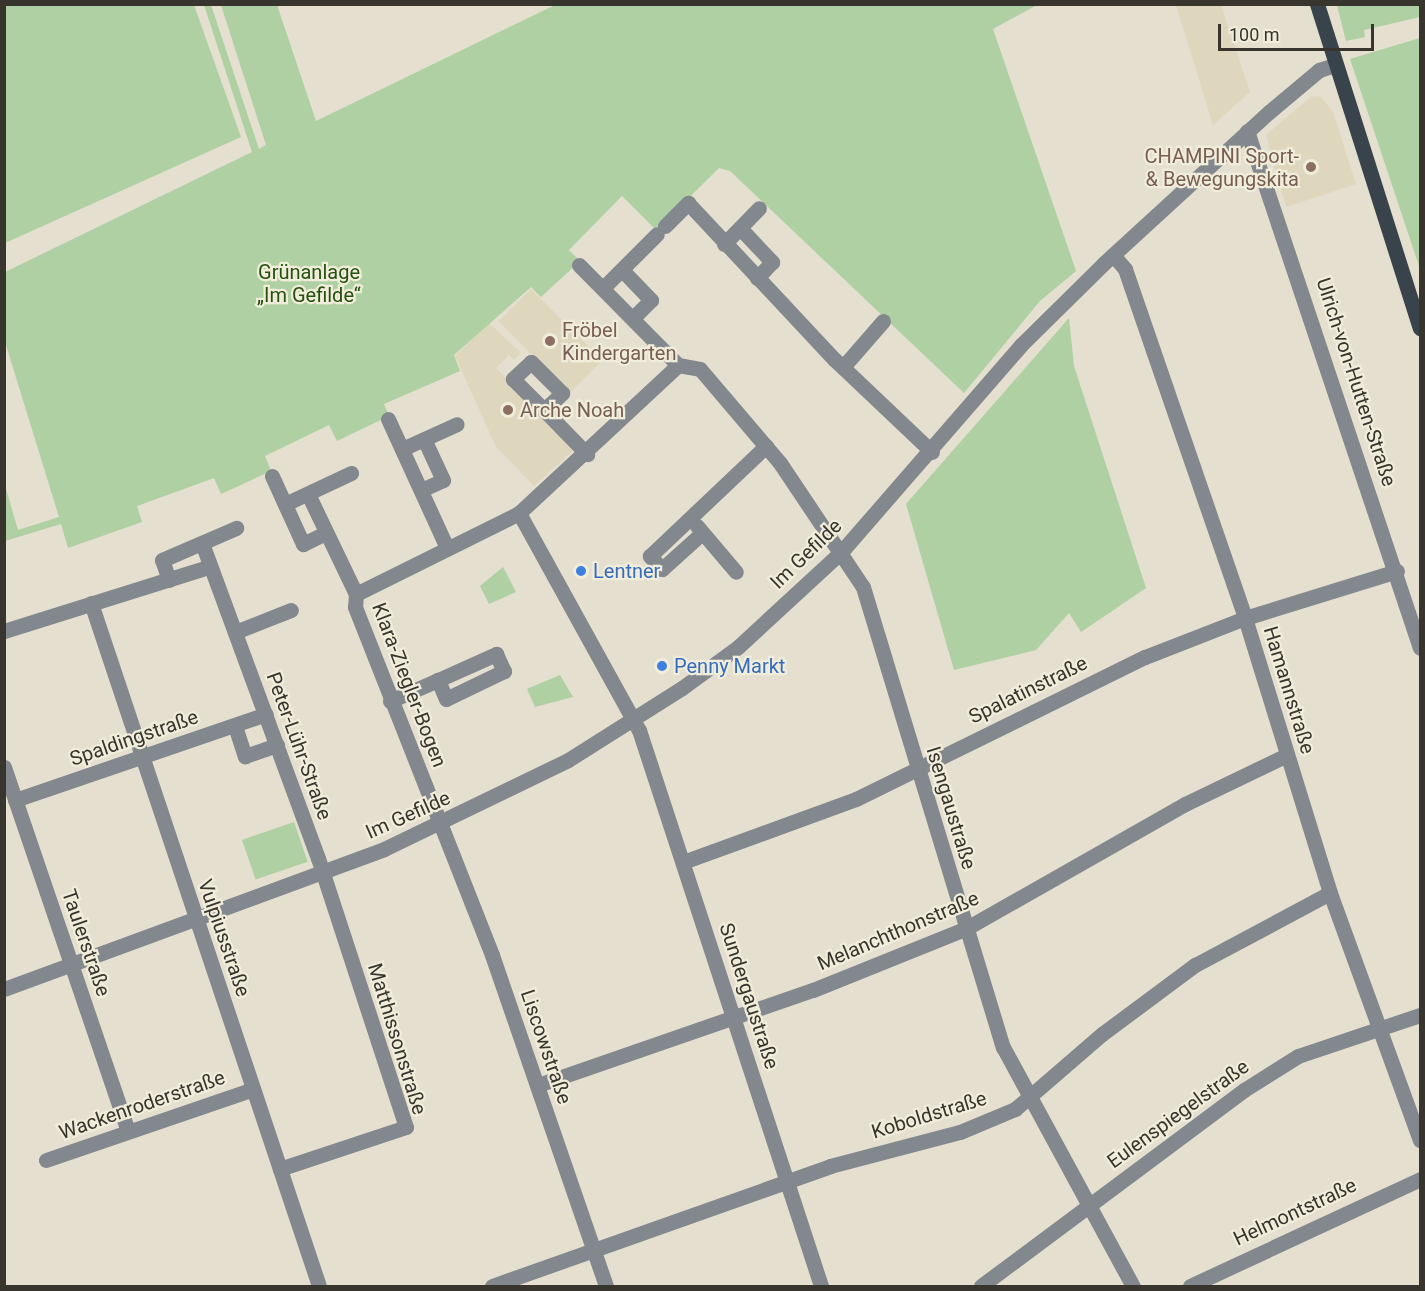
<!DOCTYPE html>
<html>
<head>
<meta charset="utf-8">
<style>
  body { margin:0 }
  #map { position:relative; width:1425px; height:1291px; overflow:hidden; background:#e4dfce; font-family:Roboto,sans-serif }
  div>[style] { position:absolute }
  .built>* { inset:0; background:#ded7be; transform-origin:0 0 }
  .green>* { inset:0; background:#aed0a2; transform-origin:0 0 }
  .minor>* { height:15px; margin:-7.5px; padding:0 7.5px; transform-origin:7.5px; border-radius:7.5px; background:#83888e }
  .major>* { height:15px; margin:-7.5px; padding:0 7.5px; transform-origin:7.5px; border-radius:7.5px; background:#39434c }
  .dots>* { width:16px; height:16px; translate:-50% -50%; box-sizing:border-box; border:3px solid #f1eddb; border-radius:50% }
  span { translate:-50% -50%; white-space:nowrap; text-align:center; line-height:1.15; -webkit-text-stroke:4.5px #f1eddb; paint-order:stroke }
  .education-label { font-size:20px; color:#785e54 }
  .right { translate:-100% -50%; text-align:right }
  .left { translate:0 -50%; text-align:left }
  .park-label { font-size:20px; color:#255111 }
  .street-label { font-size:20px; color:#37352e }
  .shop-label { font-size:20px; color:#366cbe }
  .frame { position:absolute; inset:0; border:6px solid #37352e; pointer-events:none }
  .scale { position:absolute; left:1218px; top:24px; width:156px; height:27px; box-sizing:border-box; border:3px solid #37352e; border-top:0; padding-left:8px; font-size:18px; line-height:21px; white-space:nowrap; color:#37352e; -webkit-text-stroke:4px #f1eddb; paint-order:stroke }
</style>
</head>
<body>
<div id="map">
  <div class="built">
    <i style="clip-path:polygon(1176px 5px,1221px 5px,1250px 92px,1213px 125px)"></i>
    <i style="clip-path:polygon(1312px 96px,1321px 97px,1333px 112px,1356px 184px,1286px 207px,1266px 135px)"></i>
    <i style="left:531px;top:289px;width:101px;height:46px;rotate:45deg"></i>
    <i style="clip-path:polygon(489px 323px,521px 353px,514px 360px,509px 355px,496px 368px,575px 449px,534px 486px,496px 447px,455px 356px)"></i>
  </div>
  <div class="green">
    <i style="clip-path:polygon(4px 5px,194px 5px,241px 137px,5px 243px)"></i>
    <i style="clip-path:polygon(204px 5px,211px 5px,259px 149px,266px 145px,221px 5px,277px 5px,316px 121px,555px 5px,1037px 5px,993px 29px,1076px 271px,1040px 301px,964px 393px,730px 171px,719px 168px,656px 230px,622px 196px,569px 250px,580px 261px,541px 297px,531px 287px,454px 355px,460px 371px,384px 404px,389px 416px,337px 441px,329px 425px,265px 456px,271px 471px,221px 494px,214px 478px,137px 506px,142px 522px,68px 548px,61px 524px,5px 541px,4px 482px,18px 530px,59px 517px,5px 342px,5px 272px,252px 152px)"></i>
    <i style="clip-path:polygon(1337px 5px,1420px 5px,1420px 17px,1364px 30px,1365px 37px,1346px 41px)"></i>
    <i style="clip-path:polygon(1420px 38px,1420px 269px,1350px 59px)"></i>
    <i style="clip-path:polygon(1069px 318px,1074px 366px,1146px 588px,1081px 632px,1069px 613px,1036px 650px,954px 670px,906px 504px)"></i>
    <i style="clip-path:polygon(503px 567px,516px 592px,489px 604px,480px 586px)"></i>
    <i style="clip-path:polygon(560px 675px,573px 697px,535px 707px,527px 689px)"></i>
    <i style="left:294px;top:822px;width:42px;height:55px;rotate:71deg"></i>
  </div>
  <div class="minor">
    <i style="left:1247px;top:131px;width:545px;rotate:71.5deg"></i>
    <i style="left:665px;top:226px;width:33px;rotate:-45deg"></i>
    <i style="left:688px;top:203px;width:214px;rotate:46.9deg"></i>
    <i style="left:834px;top:359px;width:135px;rotate:43.5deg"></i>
    <i style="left:740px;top:228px;width:47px;rotate:46.7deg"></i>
    <i style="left:772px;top:262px;width:22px;rotate:133deg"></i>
    <i style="left:724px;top:244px;width:50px;rotate:-45.8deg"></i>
    <i style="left:1113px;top:255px;width:18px;rotate:49deg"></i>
    <i style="left:1125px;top:269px;width:369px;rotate:71deg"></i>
    <i style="left:1245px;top:618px;width:288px;rotate:72.8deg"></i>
    <i style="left:1330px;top:893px;width:263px;rotate:70deg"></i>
    <i style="left:579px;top:265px;width:141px;rotate:45.3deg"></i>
    <i style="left:622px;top:270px;width:42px;rotate:46deg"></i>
    <i style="left:651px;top:300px;width:25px;rotate:135deg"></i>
    <i style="left:603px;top:288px;width:76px;rotate:-45deg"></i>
    <i style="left:843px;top:367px;width:61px;rotate:-49deg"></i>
    <i style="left:544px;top:410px;width:25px;rotate:-43deg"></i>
    <i style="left:562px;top:393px;width:44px;rotate:-135deg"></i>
    <i style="left:531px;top:362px;width:25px;rotate:137deg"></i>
    <i style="left:513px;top:379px;width:44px;rotate:45deg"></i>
    <i style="left:544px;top:410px;width:62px;rotate:45.7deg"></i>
    <i style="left:388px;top:419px;width:142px;rotate:65.4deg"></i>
    <i style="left:402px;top:449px;width:60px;rotate:-24.4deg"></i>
    <i style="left:272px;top:476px;width:75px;rotate:65.5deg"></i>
    <i style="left:303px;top:544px;width:25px;rotate:-26deg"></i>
    <i style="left:421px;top:490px;width:24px;rotate:-24deg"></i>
    <i style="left:443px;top:480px;width:45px;rotate:-114.9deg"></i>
    <i style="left:308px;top:494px;width:111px;rotate:64.4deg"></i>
    <i style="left:356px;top:594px;width:13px;rotate:94deg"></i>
    <i style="left:355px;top:607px;width:374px;rotate:68.5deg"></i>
    <i style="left:492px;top:955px;width:350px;rotate:71deg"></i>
    <i style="left:285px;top:504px;width:73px;rotate:-25.2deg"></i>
    <i style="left:519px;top:513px;width:248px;rotate:61.1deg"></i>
    <i style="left:639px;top:730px;width:585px;rotate:71.87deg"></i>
    <i style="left:697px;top:526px;width:60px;rotate:49.7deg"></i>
    <i style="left:702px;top:533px;width:54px;rotate:138deg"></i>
    <i style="left:662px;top:569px;width:18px;rotate:-133deg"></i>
    <i style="left:650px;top:556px;width:160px;rotate:-43.5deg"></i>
    <i style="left:202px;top:543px;width:336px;rotate:69.8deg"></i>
    <i style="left:318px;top:858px;width:283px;rotate:71.9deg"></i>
    <i style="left:406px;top:1127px;width:133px;rotate:161.6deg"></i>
    <i style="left:169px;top:580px;width:21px;rotate:-109deg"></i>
    <i style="left:162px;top:560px;width:81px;rotate:-23.4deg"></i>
    <i style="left:356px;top:594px;width:182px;rotate:-26.4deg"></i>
    <i style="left:519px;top:513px;width:217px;rotate:-42.9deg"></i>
    <i style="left:678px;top:365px;width:22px;rotate:10deg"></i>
    <i style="left:700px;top:369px;width:123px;rotate:49.6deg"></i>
    <i style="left:780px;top:463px;width:149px;rotate:56.2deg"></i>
    <i style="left:863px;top:587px;width:481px;rotate:73.1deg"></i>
    <i style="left:1003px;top:1047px;width:272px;rotate:61.5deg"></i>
    <i style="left:91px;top:603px;width:720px;rotate:71.54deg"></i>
    <i style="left:4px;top:631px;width:214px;rotate:-17.4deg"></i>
    <i style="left:235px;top:632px;width:60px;rotate:-21.4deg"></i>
    <i style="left:390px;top:701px;width:52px;rotate:-23.6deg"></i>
    <i style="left:438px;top:680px;width:64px;rotate:-24.1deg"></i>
    <i style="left:496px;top:654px;width:19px;rotate:65deg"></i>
    <i style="left:504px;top:671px;width:64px;rotate:154.2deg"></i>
    <i style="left:446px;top:699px;width:21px;rotate:-113deg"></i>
    <i style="left:235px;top:726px;width:32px;rotate:72deg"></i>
    <i style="left:245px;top:756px;width:34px;rotate:-19deg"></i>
    <i style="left:4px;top:767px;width:385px;rotate:71.2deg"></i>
    <i style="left:15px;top:800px;width:265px;rotate:-18.9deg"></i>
    <i style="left:683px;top:862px;width:184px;rotate:-20deg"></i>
    <i style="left:856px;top:799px;width:322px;rotate:-26.2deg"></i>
    <i style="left:1145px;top:657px;width:107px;rotate:-21.3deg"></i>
    <i style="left:1245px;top:618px;width:159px;rotate:-17.2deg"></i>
    <i style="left:4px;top:989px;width:405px;rotate:-20.2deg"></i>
    <i style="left:384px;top:849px;width:204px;rotate:-25.8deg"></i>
    <i style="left:568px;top:760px;width:135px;rotate:-32.3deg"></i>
    <i style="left:682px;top:688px;width:69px;rotate:-36.2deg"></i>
    <i style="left:738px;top:647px;width:142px;rotate:-42.7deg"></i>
    <i style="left:842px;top:551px;width:273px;rotate:-49deg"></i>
    <i style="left:1021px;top:345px;width:115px;rotate:-44.6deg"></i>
    <i style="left:1103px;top:264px;width:225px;rotate:-42.5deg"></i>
    <i style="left:1269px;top:112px;width:65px;rotate:-40deg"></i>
    <i style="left:1319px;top:70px;width:16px;rotate:-18deg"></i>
    <i style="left:538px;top:1085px;width:291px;rotate:-19.1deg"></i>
    <i style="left:813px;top:990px;width:164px;rotate:-21.9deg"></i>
    <i style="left:965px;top:929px;width:253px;rotate:-29.6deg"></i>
    <i style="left:1185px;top:804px;width:113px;rotate:-25.7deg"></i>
    <i style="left:46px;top:1160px;width:219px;rotate:-18.9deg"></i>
    <i style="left:492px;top:1286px;width:359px;rotate:-19.5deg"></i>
    <i style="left:830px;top:1166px;width:134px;rotate:-14.7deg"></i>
    <i style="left:960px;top:1132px;width:60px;rotate:-22.7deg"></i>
    <i style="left:1015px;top:1109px;width:115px;rotate:-40.8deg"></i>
    <i style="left:1102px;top:1034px;width:116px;rotate:-36.6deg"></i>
    <i style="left:1195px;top:965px;width:153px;rotate:-28.1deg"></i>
    <i style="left:981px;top:1286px;width:328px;rotate:-36.7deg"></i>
    <i style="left:1244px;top:1090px;width:64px;rotate:-32.2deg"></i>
    <i style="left:1298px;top:1056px;width:129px;rotate:-18.6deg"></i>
    <i style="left:1190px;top:1286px;width:254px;rotate:-24.9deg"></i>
  </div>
  <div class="major">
    <i style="left:1317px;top:4px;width:340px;rotate:72.4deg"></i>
  </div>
  <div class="dots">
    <i style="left:1311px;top:167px;background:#8d6e63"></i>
    <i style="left:550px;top:341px;background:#8d6e63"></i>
    <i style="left:508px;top:410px;background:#8d6e63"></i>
    <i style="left:581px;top:571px;background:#3f7fe0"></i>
    <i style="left:662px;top:666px;background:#3f7fe0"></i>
  </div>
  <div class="education-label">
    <span class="right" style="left:1299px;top:168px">CHAMPINI Sport-<br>&amp; Bewegungskita</span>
    <span class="left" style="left:562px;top:342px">Fröbel<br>Kindergarten</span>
    <span class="left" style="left:520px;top:410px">Arche Noah</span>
  </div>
  <div class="park-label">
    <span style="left:309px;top:284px">Grünanlage<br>„Im Gefilde“</span>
  </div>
  <div class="street-label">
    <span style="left:1356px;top:382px;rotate:72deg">Ulrich-von-Hutten-Straße</span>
    <span style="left:806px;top:554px;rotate:-44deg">Im Gefilde</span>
    <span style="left:409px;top:685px;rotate:69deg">Klara-Ziegler-Bogen</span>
    <span style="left:1028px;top:690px;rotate:-26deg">Spalatinstraße</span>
    <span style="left:1289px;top:690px;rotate:73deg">Hamannstraße</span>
    <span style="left:134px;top:738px;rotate:-19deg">Spaldingstraße</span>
    <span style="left:299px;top:746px;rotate:70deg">Peter-Lühr-Straße</span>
    <span style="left:951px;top:808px;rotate:73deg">Isengaustraße</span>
    <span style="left:408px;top:815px;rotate:-24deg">Im Gefilde</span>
    <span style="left:898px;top:931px;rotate:-23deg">Melanchthonstraße</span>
    <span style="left:224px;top:938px;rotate:71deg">Vulpiusstraße</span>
    <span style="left:86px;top:943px;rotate:71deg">Taulerstraße</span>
    <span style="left:749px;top:996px;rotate:72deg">Sundergaustraße</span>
    <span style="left:397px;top:1039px;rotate:73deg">Matthissonstraße</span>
    <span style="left:546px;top:1047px;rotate:71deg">Liscowstraße</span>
    <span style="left:142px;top:1105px;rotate:-19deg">Wackenroderstraße</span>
    <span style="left:1178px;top:1114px;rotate:-36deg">Eulenspiegelstraße</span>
    <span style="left:929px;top:1115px;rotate:-17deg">Koboldstraße</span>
    <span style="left:1295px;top:1212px;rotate:-25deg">Helmontstraße</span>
  </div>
  <div class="shop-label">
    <span class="left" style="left:593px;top:571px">Lentner</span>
    <span class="left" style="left:674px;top:666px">Penny Markt</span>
  </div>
  <div class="frame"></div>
  <div class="scale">100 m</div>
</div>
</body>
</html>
